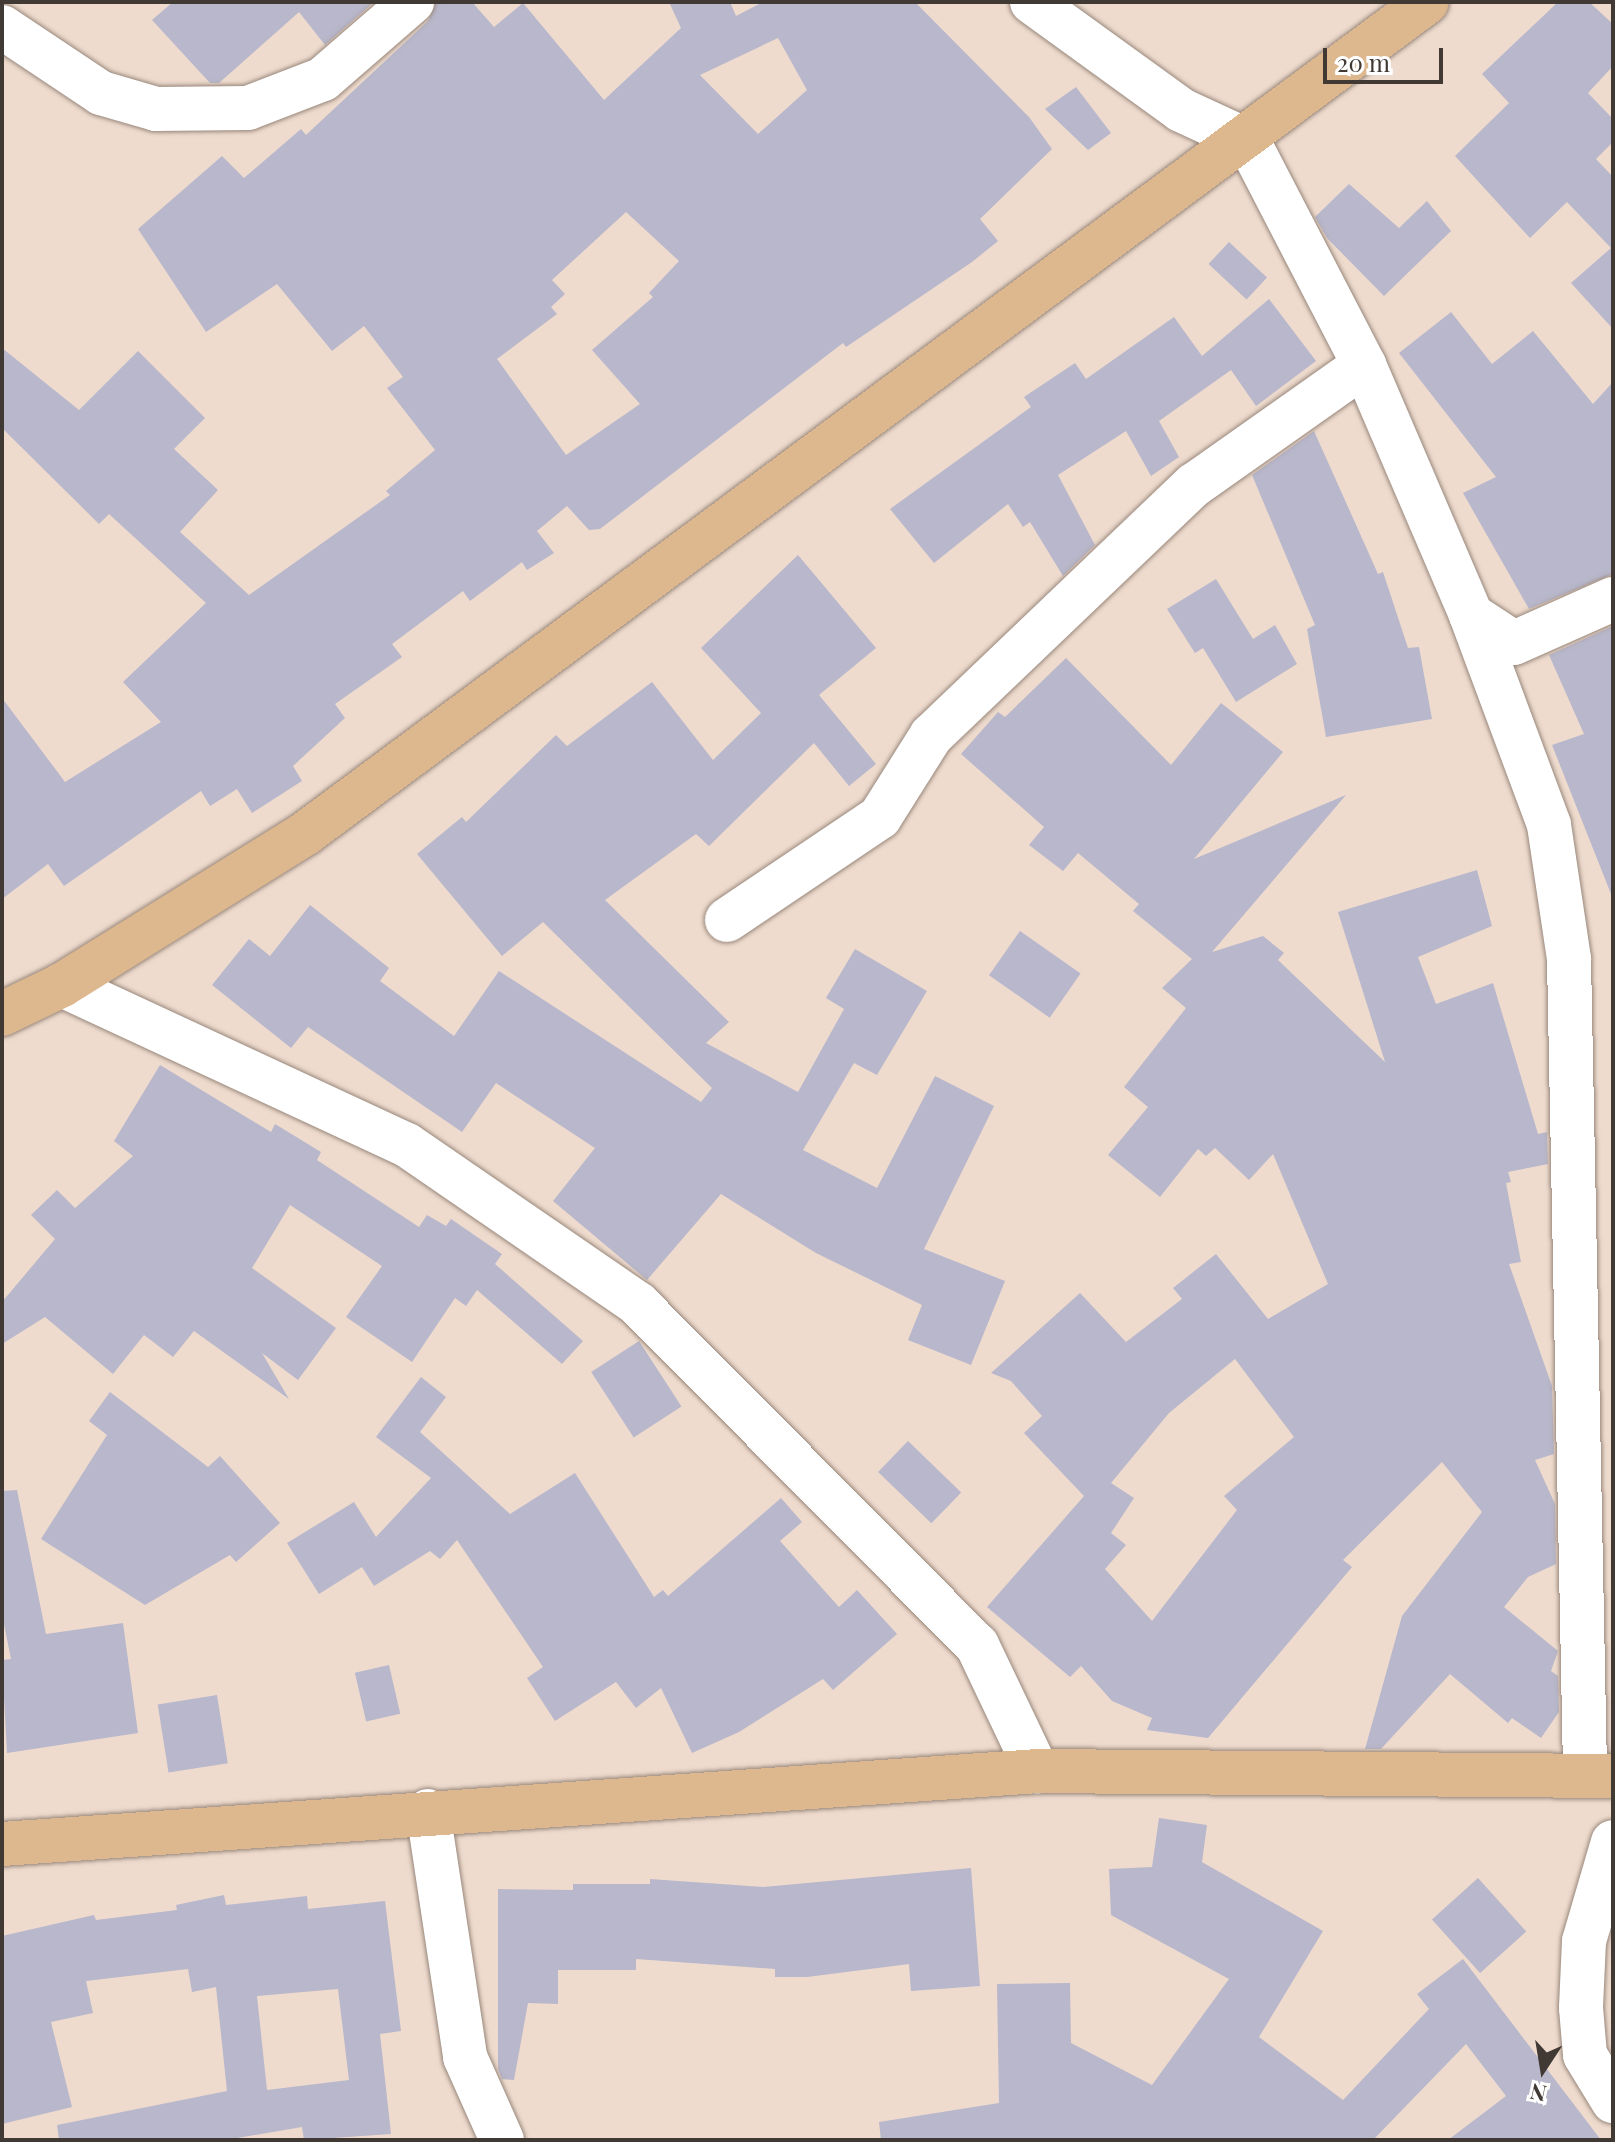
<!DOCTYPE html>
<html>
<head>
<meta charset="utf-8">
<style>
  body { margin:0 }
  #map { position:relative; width:1615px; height:2142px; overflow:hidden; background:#eedbce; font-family:"Playfair Display",serif }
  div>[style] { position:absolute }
  .building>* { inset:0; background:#b8b7cb; transform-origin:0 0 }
  .roads { filter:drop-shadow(0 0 2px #98877b) drop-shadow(0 0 2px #98877b) }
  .minor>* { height:44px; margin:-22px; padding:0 22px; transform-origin:22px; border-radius:22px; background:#fff }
  .major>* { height:44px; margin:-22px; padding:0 22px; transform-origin:22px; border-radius:22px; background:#ddb88f }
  span { translate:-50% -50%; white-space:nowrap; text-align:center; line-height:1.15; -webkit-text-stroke:6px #fff; paint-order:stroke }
  .frame { position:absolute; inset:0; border:4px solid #403934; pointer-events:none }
  .north { position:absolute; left:1503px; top:2030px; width:80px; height:80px; -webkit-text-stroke:6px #fff; paint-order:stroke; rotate:192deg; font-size:22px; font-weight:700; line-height:32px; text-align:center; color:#403934 }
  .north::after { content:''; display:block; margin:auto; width:28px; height:36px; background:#403934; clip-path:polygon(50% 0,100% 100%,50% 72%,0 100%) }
  .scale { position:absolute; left:1323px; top:48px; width:120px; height:36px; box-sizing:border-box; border:4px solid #403934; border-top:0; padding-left:10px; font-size:24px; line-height:28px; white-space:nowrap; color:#403934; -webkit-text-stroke:6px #fff; paint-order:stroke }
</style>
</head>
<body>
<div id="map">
  <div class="building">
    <i style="clip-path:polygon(173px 2px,374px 2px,325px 45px,299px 12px,219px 83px,210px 83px,152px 20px)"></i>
    <i style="clip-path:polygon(evenodd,436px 2px,472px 2px,494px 27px,523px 3px,604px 100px,681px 28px,669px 2px,730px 2px,736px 16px,763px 2px,915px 2px,1029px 117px,1052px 149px,980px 219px,998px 241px,972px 262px,846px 347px,843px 343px,600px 529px,589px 530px,567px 506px,537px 531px,554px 553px,527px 570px,522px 562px,470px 601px,463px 591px,392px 644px,402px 657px,335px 704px,345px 718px,293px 766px,302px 781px,252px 813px,237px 789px,210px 806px,201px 791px,64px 886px,48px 864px,2px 899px,2px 698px,65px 782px,161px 722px,123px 682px,206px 603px,109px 514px,99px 524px,2px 428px,2px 348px,79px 410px,138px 351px,205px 418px,174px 449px,218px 490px,180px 532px,249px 595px,390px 495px,386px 491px,435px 450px,387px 388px,403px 377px,364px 326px,332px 351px,277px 284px,206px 332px,138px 229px,222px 156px,244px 178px,301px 129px,306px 135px,428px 21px,436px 2px,778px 38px,807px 90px,758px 134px,700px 75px,778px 38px,436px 2px,626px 212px,679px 261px,649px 293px,653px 297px,592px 350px,640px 404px,566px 455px,497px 359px,557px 314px,551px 307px,565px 294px,552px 280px,626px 212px)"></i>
    <i style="clip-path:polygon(1558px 2px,1589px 2px,1613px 24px,1613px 66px,1588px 93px,1613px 119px,1613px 142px,1596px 159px,1613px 177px,1613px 329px,1571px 283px,1611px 248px,1567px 202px,1530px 238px,1455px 156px,1509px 103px,1482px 74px)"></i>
    <i style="clip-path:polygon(1076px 87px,1111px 133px,1088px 150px,1045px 109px)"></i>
    <i style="clip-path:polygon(1349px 184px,1399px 228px,1427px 201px,1451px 231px,1384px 296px,1327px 238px,1315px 217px)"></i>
    <i style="left:1229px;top:242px;width:52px;height:30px;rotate:43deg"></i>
    <i style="clip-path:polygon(1269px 299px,1316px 361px,1256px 406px,1231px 370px,1159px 421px,1179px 457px,1151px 476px,1126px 431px,1058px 475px,1095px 545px,1063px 576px,1030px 522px,1023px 527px,1008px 504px,934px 563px,890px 509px,1031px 407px,1024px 397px,1075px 363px,1086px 379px,1174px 317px,1202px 356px)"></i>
    <i style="clip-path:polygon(1451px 312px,1492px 364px,1533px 331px,1593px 404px,1613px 382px,1613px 574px,1529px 609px,1463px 493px,1496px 477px,1399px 353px)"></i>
    <i style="clip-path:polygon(1314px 431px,1378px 574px,1383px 572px,1408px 648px,1419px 647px,1432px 719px,1326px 737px,1307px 629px,1315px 625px,1252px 475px)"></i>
    <i style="clip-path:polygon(798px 555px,876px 648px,819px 695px,876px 764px,849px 786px,814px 743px,709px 846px,696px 834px,605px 900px,729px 1022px,706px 1043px,798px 1092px,844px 1009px,826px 998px,855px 949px,927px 991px,877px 1075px,854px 1063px,803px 1150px,877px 1188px,935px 1076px,994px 1106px,924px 1249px,1005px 1281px,971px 1365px,908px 1340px,922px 1305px,816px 1253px,721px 1194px,647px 1280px,553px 1201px,595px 1148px,496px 1083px,462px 1132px,308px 1027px,291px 1048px,212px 985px,249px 939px,270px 956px,310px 905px,389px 968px,380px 981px,454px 1036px,499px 971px,701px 1102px,712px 1088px,543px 922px,502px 956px,417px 854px,462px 817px,466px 822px,556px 735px,567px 746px,652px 682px,713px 760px,761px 713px,701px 648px)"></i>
    <i style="clip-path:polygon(1216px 579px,1253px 639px,1275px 625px,1297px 664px,1236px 702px,1203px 648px,1195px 653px,1167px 609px)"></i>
    <i style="clip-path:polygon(1613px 626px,1613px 899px,1552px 745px,1584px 734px,1549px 655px)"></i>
    <i style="clip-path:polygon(evenodd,1066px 658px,1171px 765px,1221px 703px,1283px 752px,1194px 859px,1346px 795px,1212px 952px,1263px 936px,1284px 953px,1278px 960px,1385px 1062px,1338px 912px,1477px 870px,1492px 926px,1418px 957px,1436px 1004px,1493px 983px,1538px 1134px,1547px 1132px,1548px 1164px,1508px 1172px,1511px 1182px,1506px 1183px,1521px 1262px,1509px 1264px,1552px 1386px,1554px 1454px,1535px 1460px,1555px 1504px,1556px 1564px,1528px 1577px,1504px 1607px,1558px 1651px,1551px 1671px,1558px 1676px,1559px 1712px,1541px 1738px,1512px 1718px,1508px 1723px,1450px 1674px,1381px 1749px,1365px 1749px,1402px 1616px,1482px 1512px,1442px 1462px,1343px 1560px,1352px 1567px,1208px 1738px,1147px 1730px,1152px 1718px,1112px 1701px,1081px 1666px,1070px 1677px,987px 1607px,1084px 1496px,1024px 1433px,1042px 1416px,1011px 1381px,991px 1373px,1080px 1293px,1126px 1342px,1182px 1299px,1173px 1288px,1216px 1254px,1268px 1319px,1328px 1284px,1273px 1154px,1249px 1180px,1215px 1148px,1206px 1156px,1198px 1149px,1160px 1197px,1108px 1155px,1148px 1107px,1124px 1087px,1186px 1008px,1162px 988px,1192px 959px,1133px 911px,1139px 904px,1078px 853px,1063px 871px,1029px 845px,1044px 827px,961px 754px,998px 712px,1005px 717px,1066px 658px,1235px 1359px,1294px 1437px,1224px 1496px,1237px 1510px,1152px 1621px,1105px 1569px,1126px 1545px,1111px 1533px,1134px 1498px,1111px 1483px,1169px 1413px,1235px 1359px)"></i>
    <i style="left:1020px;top:931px;width:74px;height:54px;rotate:35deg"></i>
    <i style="clip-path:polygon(160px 1065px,271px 1132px,275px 1124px,321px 1152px,317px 1160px,419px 1227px,427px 1215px,446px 1226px,451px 1219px,502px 1254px,495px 1264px,583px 1341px,562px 1364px,477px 1290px,466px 1306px,455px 1298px,412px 1362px,346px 1317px,382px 1266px,290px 1205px,252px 1268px,336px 1328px,298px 1380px,262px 1353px,289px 1399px,194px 1331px,173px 1357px,144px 1335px,113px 1374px,45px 1317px,2px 1344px,2px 1302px,55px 1239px,31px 1215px,57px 1190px,75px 1208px,133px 1156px,114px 1141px)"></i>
    <i style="left:639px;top:1341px;width:78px;height:57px;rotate:57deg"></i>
    <i style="clip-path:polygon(421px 1377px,446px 1397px,420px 1432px,510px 1514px,575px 1473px,654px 1597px,663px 1590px,668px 1596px,781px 1498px,802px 1522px,780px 1541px,839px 1607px,857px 1590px,897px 1634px,833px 1690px,823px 1679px,739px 1732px,692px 1753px,661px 1688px,636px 1708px,616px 1682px,555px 1721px,527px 1678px,543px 1667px,457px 1540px,440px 1559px,430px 1551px,374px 1586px,362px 1567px,319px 1594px,287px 1543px,354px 1502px,376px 1537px,431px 1478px,376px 1437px)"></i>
    <i style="clip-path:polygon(110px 1392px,208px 1467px,220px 1456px,280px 1523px,236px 1562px,230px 1555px,145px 1605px,41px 1539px,107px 1435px,89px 1421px)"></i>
    <i style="left:908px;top:1441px;width:74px;height:43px;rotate:44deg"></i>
    <i style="clip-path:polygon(17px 1490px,46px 1634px,123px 1623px,138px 1733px,7px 1753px,2px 1660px,11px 1659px,2px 1614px,2px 1491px)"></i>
    <i style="left:389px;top:1665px;width:50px;height:35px;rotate:77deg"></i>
    <i style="left:217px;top:1695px;width:69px;height:60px;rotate:81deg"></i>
    <i style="clip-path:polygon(1159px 1818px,1207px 1825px,1202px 1862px,1323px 1931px,1259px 2037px,1343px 2100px,1429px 2009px,1417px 1994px,1463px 1959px,1601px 2140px,1448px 2140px,1506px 2096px,1466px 2044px,1373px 2140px,881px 2140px,879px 2122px,999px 2103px,997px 1984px,1070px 1983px,1071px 2043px,1152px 2085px,1229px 1979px,1111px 1915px,1109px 1869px,1152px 1867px)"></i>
    <i style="clip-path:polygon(971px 1868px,980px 1986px,911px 1991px,909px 1964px,807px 1977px,775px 1977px,775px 1969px,636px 1959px,636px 1970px,558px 1970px,558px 2004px,528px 2003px,514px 2080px,502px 2079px,498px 2069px,498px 1889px,573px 1890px,573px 1884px,650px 1884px,650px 1879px,763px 1887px)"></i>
    <i style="left:1478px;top:1878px;width:72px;height:62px;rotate:48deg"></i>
    <i style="clip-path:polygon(evenodd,224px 1895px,226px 1905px,307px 1896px,308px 1909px,385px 1901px,401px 2031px,380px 2034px,391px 2134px,304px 2140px,302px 2127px,226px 2140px,59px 2140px,57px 2125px,227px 2091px,216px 1987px,192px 1992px,188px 1969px,86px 1981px,93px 2013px,51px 2022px,72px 2107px,2px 2124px,2px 1936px,94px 1915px,96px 1920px,177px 1910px,176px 1905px,224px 1895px,338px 1989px,349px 2080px,267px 2090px,257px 1996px,338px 1989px)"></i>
  </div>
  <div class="roads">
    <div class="minor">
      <i style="left:1032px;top:2px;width:184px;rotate:35.9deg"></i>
      <i style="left:1181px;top:110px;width:74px;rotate:24.8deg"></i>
      <i style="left:1248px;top:141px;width:252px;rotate:62.6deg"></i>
      <i style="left:1364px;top:365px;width:272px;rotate:66.8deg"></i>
      <i style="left:1471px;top:615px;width:224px;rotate:69.6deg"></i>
      <i style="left:1549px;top:825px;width:135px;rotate:81.5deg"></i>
      <i style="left:1569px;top:959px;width:813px;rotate:88.87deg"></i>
      <i style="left:2px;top:27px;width:119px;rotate:33.7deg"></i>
      <i style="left:101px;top:93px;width:57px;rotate:16.2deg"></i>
      <i style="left:156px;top:109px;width:92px;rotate:-0.6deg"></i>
      <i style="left:248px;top:108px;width:80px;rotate:-21.1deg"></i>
      <i style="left:323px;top:79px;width:118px;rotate:-40.9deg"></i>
      <i style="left:1471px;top:615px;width:51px;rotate:33.1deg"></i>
      <i style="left:1514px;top:643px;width:108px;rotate:-24deg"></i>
      <i style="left:727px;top:920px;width:184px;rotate:-33.9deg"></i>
      <i style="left:880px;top:817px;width:96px;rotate:-57.8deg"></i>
      <i style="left:931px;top:736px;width:364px;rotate:-43.7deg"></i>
      <i style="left:1194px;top:485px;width:208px;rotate:-35.2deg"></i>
      <i style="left:62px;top:985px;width:380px;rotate:24.9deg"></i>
      <i style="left:407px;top:1145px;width:280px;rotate:34.5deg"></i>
      <i style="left:638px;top:1304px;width:481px;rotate:45.2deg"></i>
      <i style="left:977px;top:1645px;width:140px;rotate:64.5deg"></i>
      <i style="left:428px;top:1811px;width:249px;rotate:81.4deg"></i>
      <i style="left:465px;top:2057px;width:91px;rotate:66deg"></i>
      <i style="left:1613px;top:1842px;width:103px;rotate:106.3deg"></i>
      <i style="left:1584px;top:1941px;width:67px;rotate:92.6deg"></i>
      <i style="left:1581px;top:2008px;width:47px;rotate:85.1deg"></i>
      <i style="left:1585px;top:2055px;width:54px;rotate:58.7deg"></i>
    </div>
    <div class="major">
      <i style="left:2px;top:1014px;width:67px;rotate:-25.8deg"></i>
      <i style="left:62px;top:985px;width:287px;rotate:-31.9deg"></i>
      <i style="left:306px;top:833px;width:1395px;rotate:-36.55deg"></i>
      <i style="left:2px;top:1844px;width:1038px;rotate:-4.03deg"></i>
      <i style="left:1037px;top:1771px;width:576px;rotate:0.5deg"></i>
    </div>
  </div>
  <div class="frame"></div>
  <div class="north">N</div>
  <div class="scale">20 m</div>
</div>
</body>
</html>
